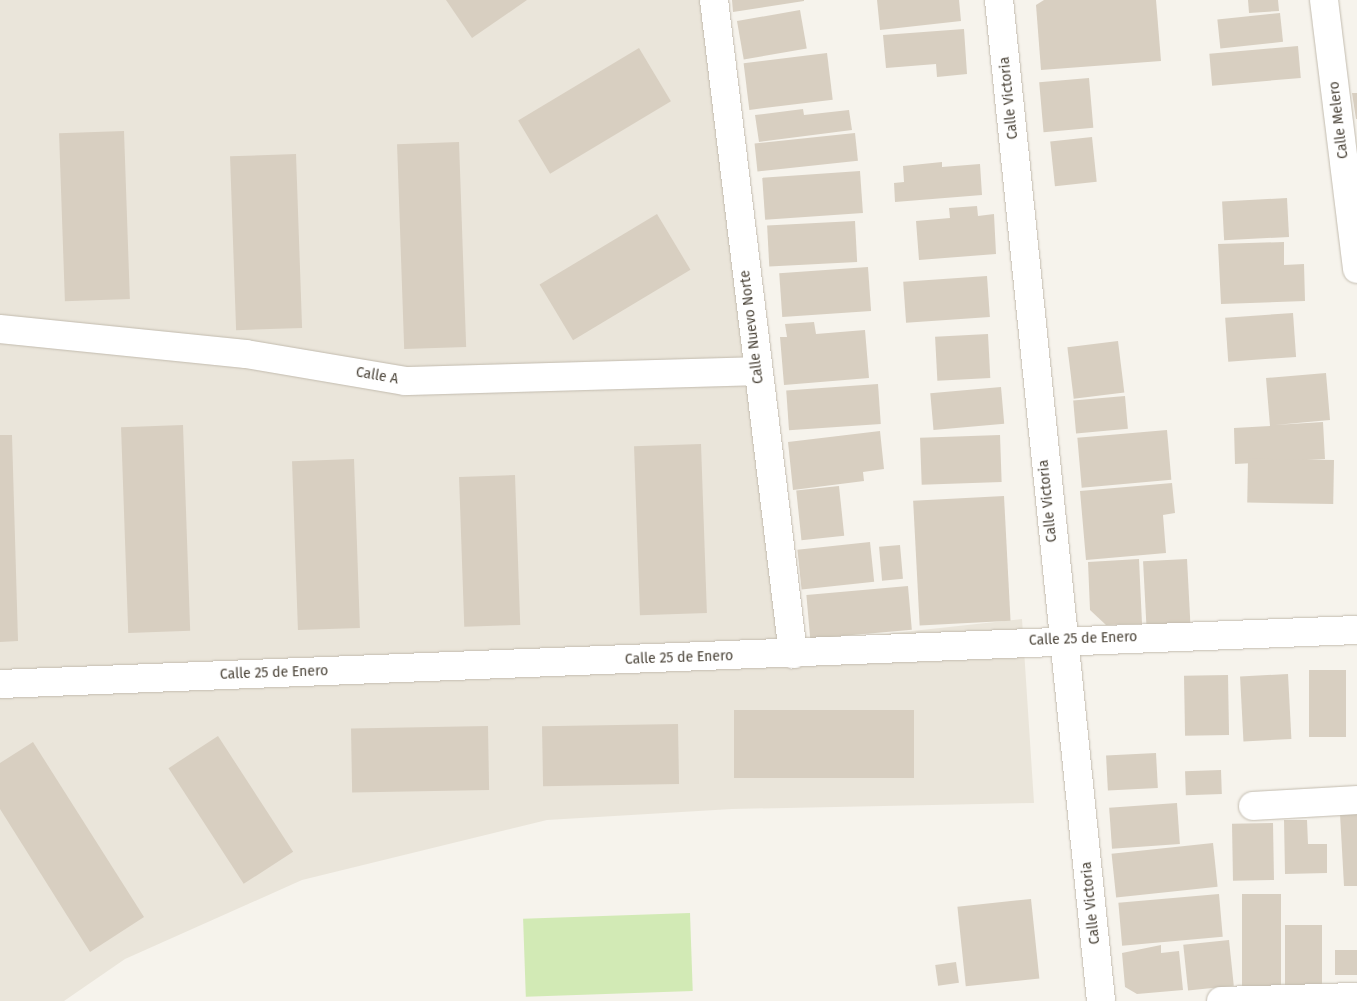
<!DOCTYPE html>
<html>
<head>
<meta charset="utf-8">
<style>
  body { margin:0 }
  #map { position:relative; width:1357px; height:1001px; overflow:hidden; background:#f6f3ec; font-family:"Fira Sans",sans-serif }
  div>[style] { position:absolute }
  .residential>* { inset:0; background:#eae5da }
  .green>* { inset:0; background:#d2eab5; transform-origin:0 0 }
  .building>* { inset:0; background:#d8cfc1; transform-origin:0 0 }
  .roads { filter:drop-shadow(0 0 1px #c2bbae) drop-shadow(0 0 1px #c2bbae) }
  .street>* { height:28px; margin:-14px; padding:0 14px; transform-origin:14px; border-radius:14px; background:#fff }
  span { translate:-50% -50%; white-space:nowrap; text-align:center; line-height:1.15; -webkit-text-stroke:4.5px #fff; paint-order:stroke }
  .street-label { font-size:14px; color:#4b4439 }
</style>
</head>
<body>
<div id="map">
  <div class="residential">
    <i style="clip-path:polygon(0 0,721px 0,802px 643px,1022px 619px,1034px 803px,732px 809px,547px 820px,302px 880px,125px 959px,64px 1001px,0 1001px)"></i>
  </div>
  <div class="green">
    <i style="left:690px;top:913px;width:78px;height:167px;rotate:88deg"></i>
  </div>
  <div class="building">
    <i style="clip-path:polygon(446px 0,527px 0,472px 38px)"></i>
    <i style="clip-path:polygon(732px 0,804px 0,804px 1px,733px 12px)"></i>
    <i style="clip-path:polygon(877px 0,959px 0,961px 21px,880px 30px)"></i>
    <i style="clip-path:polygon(1044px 0,1156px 0,1161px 61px,1041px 70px,1036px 5px)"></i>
    <i style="clip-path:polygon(1248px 0,1278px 0,1279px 11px,1249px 13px)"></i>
    <i style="left:800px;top:10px;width:39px;height:64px;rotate:80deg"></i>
    <i style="left:1280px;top:13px;width:29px;height:63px;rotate:84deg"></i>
    <i style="clip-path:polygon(964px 29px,967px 74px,937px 77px,936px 64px,886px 68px,883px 35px)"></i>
    <i style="left:1298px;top:46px;width:32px;height:89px;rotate:85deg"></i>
    <i style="left:639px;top:48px;width:62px;height:141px;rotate:59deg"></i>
    <i style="left:827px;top:53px;width:47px;height:84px;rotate:83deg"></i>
    <i style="left:1089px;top:78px;width:50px;height:50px;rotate:85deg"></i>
    <i style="clip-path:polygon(1352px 93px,1357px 93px,1357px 119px,1356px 119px)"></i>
    <i style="clip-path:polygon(803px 109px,804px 115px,849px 110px,852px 130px,759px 142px,755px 115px)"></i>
    <i style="left:124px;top:131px;width:168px;height:65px;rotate:88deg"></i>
    <i style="left:855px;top:133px;width:28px;height:101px;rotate:84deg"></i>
    <i style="left:1092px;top:137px;width:45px;height:42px;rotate:84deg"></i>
    <i style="left:459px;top:142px;width:205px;height:62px;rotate:88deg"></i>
    <i style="left:296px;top:154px;width:174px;height:66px;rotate:88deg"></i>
    <i style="clip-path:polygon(942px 162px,942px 167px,980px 164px,982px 195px,895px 202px,894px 183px,904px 182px,903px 166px)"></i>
    <i style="left:860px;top:171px;width:42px;height:98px;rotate:86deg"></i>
    <i style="left:1287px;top:198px;width:39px;height:65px;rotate:87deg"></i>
    <i style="clip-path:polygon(977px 206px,978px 216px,994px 214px,996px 254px,919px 260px,916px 221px,950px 218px,949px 208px)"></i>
    <i style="left:657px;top:214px;width:65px;height:137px;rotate:59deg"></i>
    <i style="left:855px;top:221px;width:41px;height:88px;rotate:87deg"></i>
    <i style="clip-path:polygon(1284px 242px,1284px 265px,1304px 264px,1305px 301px,1221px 304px,1218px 244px)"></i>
    <i style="left:868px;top:267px;width:44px;height:89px;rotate:86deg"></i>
    <i style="left:987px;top:276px;width:41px;height:84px;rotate:86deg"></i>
    <i style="left:1293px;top:313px;width:44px;height:68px;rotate:86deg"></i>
    <i style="clip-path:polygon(814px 322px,816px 334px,865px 330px,869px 378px,784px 385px,780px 337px,787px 337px,785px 324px)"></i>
    <i style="left:988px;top:334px;width:44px;height:53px;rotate:87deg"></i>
    <i style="left:1118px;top:341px;width:52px;height:51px;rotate:83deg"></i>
    <i style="clip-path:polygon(1326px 373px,1330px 420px,1275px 425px,1323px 422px,1325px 459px,1235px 464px,1234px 428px,1270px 426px,1266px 378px)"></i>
    <i style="left:878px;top:384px;width:40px;height:92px;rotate:86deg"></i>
    <i style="left:1001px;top:387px;width:37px;height:71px;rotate:85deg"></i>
    <i style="left:1125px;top:396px;width:33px;height:52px;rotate:85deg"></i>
    <i style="left:183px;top:425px;width:206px;height:62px;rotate:88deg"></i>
    <i style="left:1167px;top:430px;width:50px;height:90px;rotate:85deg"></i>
    <i style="clip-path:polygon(880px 431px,884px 469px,863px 472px,864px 481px,793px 490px,788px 442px)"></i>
    <i style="clip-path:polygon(0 435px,12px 435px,18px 641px,0 642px)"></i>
    <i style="left:1000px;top:435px;width:47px;height:80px;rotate:88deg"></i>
    <i style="left:701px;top:444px;width:169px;height:67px;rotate:88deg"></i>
    <i style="left:354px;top:459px;width:169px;height:62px;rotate:88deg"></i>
    <i style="left:1334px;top:460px;width:44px;height:86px;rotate:91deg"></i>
    <i style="left:515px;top:475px;width:150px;height:56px;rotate:88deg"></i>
    <i style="clip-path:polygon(1172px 483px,1175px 513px,1163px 515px,1166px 553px,1086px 560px,1080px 491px)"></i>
    <i style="left:839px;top:486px;width:50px;height:43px;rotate:84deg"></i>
    <i style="left:1004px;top:496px;width:125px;height:91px;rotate:87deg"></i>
    <i style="left:870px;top:542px;width:40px;height:73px;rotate:84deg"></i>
    <i style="left:900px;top:545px;width:34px;height:21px;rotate:85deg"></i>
    <i style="clip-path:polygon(1139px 559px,1142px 624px,1106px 625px,1090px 610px,1088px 562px)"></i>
    <i style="left:1187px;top:559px;width:66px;height:44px;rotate:87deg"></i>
    <i style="left:908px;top:586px;width:44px;height:102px;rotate:85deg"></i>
    <i style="left:1309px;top:670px;width:37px;height:67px"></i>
    <i style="left:1288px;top:674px;width:65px;height:48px;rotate:87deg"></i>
    <i style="left:1228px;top:675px;width:60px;height:44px;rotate:89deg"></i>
    <i style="left:734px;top:710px;width:180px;height:68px"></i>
    <i style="left:678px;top:724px;width:60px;height:136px;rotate:89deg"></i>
    <i style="left:488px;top:726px;width:64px;height:137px;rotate:89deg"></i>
    <i style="left:218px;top:736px;width:138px;height:59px;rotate:57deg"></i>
    <i style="clip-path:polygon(33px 742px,144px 917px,90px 952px,0 809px,0 763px)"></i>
    <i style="left:1156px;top:753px;width:35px;height:50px;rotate:87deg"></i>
    <i style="left:1221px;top:770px;width:24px;height:36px;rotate:88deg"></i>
    <i style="left:1177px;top:803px;width:41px;height:68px;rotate:86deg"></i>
    <i style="clip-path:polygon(1357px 813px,1357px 886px,1344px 886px,1340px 814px)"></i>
    <i style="clip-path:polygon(1284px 820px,1307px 820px,1308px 844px,1327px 844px,1327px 873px,1285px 874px)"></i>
    <i style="left:1273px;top:823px;width:57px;height:41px;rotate:89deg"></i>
    <i style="left:1213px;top:843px;width:44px;height:102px;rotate:84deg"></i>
    <i style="left:1219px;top:894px;width:43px;height:101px;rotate:85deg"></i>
    <i style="left:1242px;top:894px;width:39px;height:96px"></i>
    <i style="left:1031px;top:899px;width:80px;height:74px;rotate:84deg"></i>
    <i style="left:1285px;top:925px;width:37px;height:63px"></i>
    <i style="left:1229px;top:940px;width:46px;height:46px;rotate:84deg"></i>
    <i style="clip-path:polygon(1161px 945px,1161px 953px,1179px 951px,1183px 990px,1137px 994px,1125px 987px,1122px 953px)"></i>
    <i style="left:1335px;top:950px;width:22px;height:25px"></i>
    <i style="left:956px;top:962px;width:21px;height:21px;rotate:82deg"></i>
  </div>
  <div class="roads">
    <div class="street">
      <i style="left:714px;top:0;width:659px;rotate:83.11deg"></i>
      <i style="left:999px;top:0;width:1006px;rotate:84.18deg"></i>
      <i style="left:1324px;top:0;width:271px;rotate:83deg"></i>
      <i style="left:0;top:329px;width:247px;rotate:5.8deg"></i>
      <i style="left:246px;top:354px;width:161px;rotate:9.6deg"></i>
      <i style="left:405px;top:381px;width:352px;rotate:-1.6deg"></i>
      <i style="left:0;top:684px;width:1358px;rotate:-2.28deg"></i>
      <i style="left:1253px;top:806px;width:104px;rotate:-3.3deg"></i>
      <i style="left:1221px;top:1001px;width:136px;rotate:-1.7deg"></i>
    </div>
  </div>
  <div class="street-label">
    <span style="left:1009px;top:98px;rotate:-96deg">Calle Victoria</span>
    <span style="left:1339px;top:120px;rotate:-97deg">Calle Melero</span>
    <span style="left:752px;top:327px;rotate:-97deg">Calle Nuevo Norte</span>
    <span style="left:377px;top:376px;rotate:10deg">Calle A</span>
    <span style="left:1048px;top:501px;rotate:-96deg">Calle Victoria</span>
    <span style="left:1083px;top:639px;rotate:-2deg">Calle 25 de Enero</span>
    <span style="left:679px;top:658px;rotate:-2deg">Calle 25 de Enero</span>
    <span style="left:274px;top:673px;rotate:-2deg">Calle 25 de Enero</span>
    <span style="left:1091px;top:903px;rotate:-96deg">Calle Victoria</span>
  </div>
</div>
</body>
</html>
